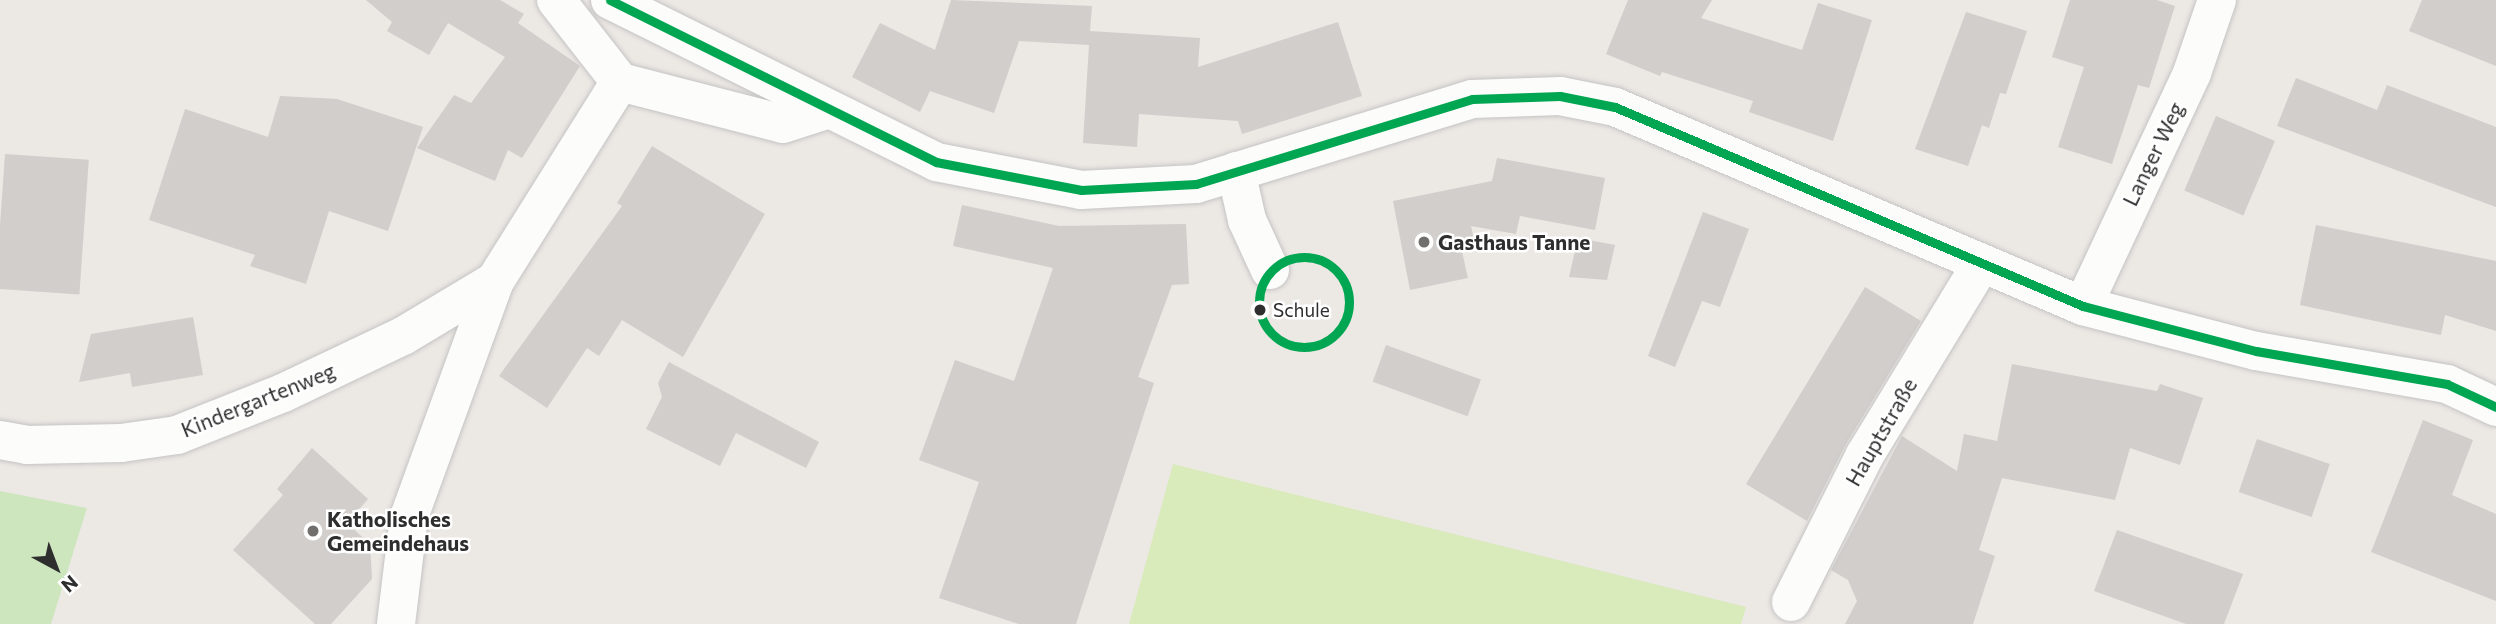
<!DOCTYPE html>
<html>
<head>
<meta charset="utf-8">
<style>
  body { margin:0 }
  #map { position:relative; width:2496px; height:624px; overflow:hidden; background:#ece8e4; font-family:Commissioner,sans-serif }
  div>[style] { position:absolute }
  .green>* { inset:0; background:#cee6be }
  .pitch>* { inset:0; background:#d9eabb }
  .building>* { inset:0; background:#d1cecb; transform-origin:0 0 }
  .roads { filter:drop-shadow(0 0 2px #c5c4c5) drop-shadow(0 0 2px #c5c4c5) }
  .minor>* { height:38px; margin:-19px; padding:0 19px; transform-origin:19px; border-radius:19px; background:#fcfcfb }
  .bus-1>* { height:9px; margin:-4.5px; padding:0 4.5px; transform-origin:4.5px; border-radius:4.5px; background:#00a651 }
  .bus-1>.ring { margin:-4.5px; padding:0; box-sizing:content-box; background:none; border:9px solid #00a651; border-radius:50% }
  .dots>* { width:19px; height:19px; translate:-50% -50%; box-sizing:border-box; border:4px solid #fff; border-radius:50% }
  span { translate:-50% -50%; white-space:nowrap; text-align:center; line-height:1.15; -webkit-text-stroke:5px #fff; paint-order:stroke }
  .bus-label { font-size:19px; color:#2e2e2e }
  .left { translate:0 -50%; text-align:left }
  .street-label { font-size:21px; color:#2e2e2e }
  .poi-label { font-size:21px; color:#2e2e2e; font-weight:700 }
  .north { position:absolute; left:21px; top:533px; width:70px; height:70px; -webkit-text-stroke:5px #fff; paint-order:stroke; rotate:139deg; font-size:19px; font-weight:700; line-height:28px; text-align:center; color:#2e2e2e }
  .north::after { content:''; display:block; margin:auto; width:24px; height:32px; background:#2e2e2e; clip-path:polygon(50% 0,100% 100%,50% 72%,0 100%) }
</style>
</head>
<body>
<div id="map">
  <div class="green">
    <i style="clip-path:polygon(0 491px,87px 508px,51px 624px,0 624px)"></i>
  </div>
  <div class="pitch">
    <i style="clip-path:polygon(1173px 464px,1746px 607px,1741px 624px,1129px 624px)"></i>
  </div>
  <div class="building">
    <i style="clip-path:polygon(366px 0,500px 0,524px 14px,518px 23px,580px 66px,522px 158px,508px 150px,495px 181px,417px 148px,454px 95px,471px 103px,505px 57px,448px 23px,429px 55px,387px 31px,392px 22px)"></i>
    <i style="clip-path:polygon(951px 0,1092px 6px,1090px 31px,1200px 38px,1198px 67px,1338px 22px,1362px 96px,1242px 134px,1238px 121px,1139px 114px,1137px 147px,1083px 143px,1089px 45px,1019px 41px,994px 113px,930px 91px,920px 112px,852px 77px,880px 23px,935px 50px)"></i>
    <i style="clip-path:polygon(1628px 0,1712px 0,1701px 18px,1802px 50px,1818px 3px,1872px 20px,1833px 141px,1749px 112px,1753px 101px,1662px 72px,1660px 76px,1606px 54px)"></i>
    <i style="clip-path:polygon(2070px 0,2157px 0,2175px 6px,2149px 88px,2138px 85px,2112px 164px,2058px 147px,2084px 67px,2052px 57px)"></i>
    <i style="clip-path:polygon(2422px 0,2496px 0,2496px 66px,2409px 31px)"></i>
    <i style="clip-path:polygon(1966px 12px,2027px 31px,2006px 94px,2000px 93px,1989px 128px,1982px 125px,1968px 166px,1915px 149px)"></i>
    <i style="clip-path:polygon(2296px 78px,2377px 110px,2387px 85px,2496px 127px,2496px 207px,2277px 126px)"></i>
    <i style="clip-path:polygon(280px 96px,337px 99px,423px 127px,388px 231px,329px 211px,306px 284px,250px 266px,255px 255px,149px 220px,185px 109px,268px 137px)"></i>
    <i style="left:2216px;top:116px;width:64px;height:81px;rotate:23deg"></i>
    <i style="clip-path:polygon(652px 146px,765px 214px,683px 357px,622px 320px,599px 356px,587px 348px,547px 408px,499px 376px,622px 206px,617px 203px)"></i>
    <i style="left:5px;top:154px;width:84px;height:135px;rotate:4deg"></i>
    <i style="clip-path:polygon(1497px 158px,1605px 178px,1595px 230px,1520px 216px,1516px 234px,1471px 226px,1474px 240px,1460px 243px,1468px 278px,1410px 290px,1393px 201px,1492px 181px)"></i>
    <i style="clip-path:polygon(962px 205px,1059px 226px,1186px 224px,1189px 284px,1172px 285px,1138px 377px,1154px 383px,1076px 624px,1019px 624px,939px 598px,979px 482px,919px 460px,955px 360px,1014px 381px,1053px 268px,953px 246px)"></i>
    <i style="clip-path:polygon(1703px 212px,1749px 229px,1720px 307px,1702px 301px,1675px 367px,1648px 356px)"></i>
    <i style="clip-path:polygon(2316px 225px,2496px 261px,2496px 331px,2445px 315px,2441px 335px,2300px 305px)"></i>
    <i style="clip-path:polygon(1578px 238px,1615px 245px,1607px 280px,1569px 277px)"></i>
    <i style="clip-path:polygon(1865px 287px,1921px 321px,1846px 444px,1807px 521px,1746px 484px)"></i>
    <i style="clip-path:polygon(193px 317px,203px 375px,132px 387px,130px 373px,79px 382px,91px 334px)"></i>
    <i style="left:1386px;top:345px;width:101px;height:39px;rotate:20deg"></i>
    <i style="clip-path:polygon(669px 362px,819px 442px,806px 468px,736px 433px,720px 466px,646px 429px,662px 397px,658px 383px)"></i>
    <i style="clip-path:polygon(2012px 364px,2157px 391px,2160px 384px,2203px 398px,2180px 465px,2130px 448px,2115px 500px,2002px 478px,1979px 550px,1995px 556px,1973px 624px,1845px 624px,1857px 601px,1848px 580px,1831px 570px,1902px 436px,1957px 471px,1964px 434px,1997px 441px)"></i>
    <i style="clip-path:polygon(2423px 420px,2473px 440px,2452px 495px,2496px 514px,2496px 601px,2371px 552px)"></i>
    <i style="left:2257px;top:439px;width:77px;height:56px;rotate:19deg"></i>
    <i style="clip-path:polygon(312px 448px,368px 499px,347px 523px,370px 544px,372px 579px,331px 624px,315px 624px,233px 550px,283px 495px,277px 489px)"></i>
    <i style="clip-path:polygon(2117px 530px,2243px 574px,2224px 624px,2186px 624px,2094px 591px)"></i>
  </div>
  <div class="roads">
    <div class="minor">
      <i style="left:556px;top:0;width:104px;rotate:52deg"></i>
      <i style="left:620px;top:82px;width:168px;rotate:14.4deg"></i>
      <i style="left:783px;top:124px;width:45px;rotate:-18deg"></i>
      <i style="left:610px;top:0;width:364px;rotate:26.4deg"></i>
      <i style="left:936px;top:162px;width:148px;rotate:10.9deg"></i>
      <i style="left:1081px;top:190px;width:115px;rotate:-3deg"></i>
      <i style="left:1196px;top:184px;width:289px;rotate:-17.1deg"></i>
      <i style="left:1472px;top:99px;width:88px;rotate:-2deg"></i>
      <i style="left:1560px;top:96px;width:56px;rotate:11.3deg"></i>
      <i style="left:1615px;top:107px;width:509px;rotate:23.04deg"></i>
      <i style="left:2083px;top:306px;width:179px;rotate:14.6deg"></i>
      <i style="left:2256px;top:351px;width:194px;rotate:9.8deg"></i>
      <i style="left:2447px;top:384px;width:54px;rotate:25.1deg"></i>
      <i style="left:1236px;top:171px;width:50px;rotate:77.3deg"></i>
      <i style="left:1247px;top:220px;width:55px;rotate:65.3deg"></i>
      <i style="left:2083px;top:306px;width:257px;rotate:-64.9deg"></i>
      <i style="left:2192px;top:73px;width:77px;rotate:-71.1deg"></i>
      <i style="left:0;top:440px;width:27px;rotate:10deg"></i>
      <i style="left:27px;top:445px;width:94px;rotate:-1.2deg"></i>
      <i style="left:121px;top:443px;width:57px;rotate:-8.1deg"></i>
      <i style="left:177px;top:435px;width:114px;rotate:-21.6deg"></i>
      <i style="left:283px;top:393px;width:133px;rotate:-25.4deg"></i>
      <i style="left:403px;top:336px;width:107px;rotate:-30.9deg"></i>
      <i style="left:1791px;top:602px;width:165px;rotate:-63.3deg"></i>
      <i style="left:1865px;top:455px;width:221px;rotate:-58.7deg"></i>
      <i style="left:396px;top:624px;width:108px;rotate:-83.1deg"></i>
      <i style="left:409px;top:517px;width:251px;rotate:-70deg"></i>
      <i style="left:495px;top:281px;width:235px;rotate:-57.9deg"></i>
    </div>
  </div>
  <div class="bus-1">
    <i style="left:610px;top:0;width:364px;rotate:26.4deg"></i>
    <i style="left:936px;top:162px;width:148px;rotate:10.9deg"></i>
    <i style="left:1081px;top:190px;width:115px;rotate:-3deg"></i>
    <i style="left:1196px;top:184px;width:289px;rotate:-17.1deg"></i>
    <i style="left:1472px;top:99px;width:88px;rotate:-2deg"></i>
    <i style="left:1560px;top:96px;width:56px;rotate:11.3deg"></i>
    <i style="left:1615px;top:107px;width:509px;rotate:23.04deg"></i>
    <i style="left:2083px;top:306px;width:179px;rotate:14.6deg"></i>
    <i style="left:2256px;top:351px;width:194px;rotate:9.8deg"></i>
    <i style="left:2447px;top:384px;width:54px;rotate:25.1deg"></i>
    <i class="ring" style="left:1259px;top:257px;width:81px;height:81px"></i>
  </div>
  <div class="dots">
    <i style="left:1424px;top:242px;background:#706f6e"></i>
    <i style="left:1260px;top:310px;background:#2e2e2e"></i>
    <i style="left:313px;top:531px;background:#706f6e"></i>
  </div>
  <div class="bus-label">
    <span class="left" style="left:1273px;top:310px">Schule</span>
  </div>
  <div class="street-label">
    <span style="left:2153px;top:154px;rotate:-64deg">Langer Weg</span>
    <span style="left:258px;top:400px;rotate:-22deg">Kindergartenweg</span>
    <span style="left:1881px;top:432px;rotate:-60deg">Hauptstraße</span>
  </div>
  <div class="poi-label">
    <span class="left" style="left:1438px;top:242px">Gasthaus Tanne</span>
    <span class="left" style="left:327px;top:531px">Katholisches<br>Gemeindehaus</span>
  </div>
  <div class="north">N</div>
</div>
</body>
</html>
